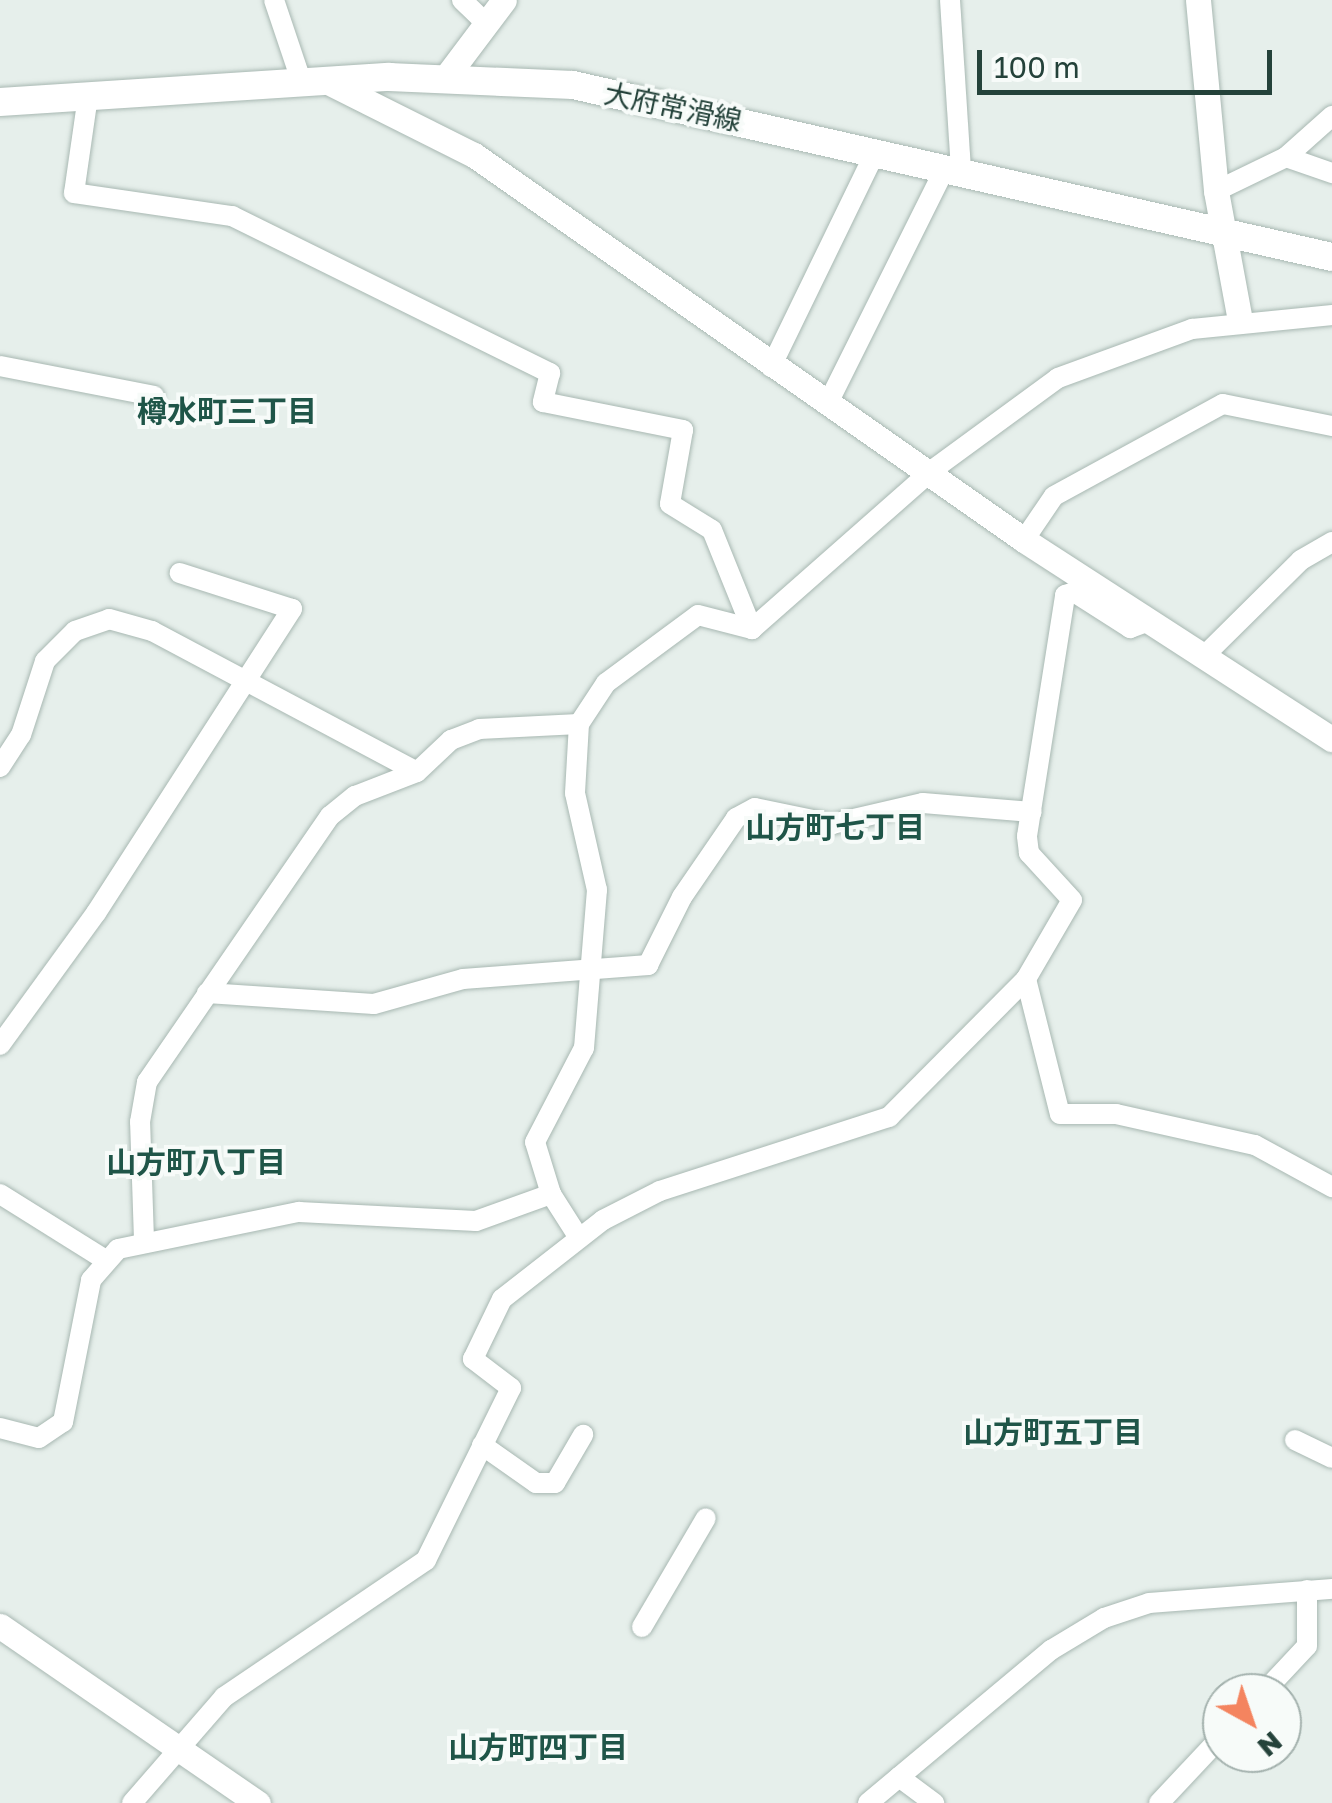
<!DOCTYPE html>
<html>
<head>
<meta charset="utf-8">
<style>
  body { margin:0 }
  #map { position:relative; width:1332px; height:1803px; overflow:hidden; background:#e6efeb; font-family:"Golos Text","Noto Sans JP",sans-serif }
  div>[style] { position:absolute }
  .roads { filter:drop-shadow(0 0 2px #a8b8b2) drop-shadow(0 0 2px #a8b8b2) }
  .minor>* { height:20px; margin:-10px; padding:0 10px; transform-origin:10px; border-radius:10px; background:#fff }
  .tertiary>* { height:25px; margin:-12.5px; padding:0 12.5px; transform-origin:12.5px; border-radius:12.5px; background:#fff }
  .secondary>* { height:28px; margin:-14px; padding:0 14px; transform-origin:14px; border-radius:14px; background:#fff }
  span { translate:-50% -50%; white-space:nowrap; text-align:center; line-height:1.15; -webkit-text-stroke:8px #f7fbf9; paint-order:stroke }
  .street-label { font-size:28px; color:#24423a }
  .neighbourhood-label { font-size:30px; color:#1f5548; font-weight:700 }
  .north { position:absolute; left:1202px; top:1673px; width:100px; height:100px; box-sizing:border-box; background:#f7fbf9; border:2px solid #a3b1ad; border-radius:50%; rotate:140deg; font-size:28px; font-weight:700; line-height:40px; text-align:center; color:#24423a }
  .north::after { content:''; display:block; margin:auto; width:35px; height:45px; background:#f4845f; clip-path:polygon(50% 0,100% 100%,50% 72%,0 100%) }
  .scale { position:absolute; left:977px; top:50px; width:295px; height:45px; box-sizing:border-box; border:5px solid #24423a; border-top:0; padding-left:12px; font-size:30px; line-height:35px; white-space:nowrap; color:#24423a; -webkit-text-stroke:8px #f7fbf9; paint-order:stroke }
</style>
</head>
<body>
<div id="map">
  <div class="roads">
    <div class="minor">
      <i style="left:274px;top:0;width:88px;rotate:71.4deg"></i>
      <i style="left:462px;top:0;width:30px;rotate:44deg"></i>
      <i style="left:950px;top:0;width:172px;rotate:86.3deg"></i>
      <i style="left:88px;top:96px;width:98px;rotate:98.2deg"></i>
      <i style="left:74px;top:193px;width:160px;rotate:8.3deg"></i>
      <i style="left:232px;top:216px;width:355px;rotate:26.3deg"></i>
      <i style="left:550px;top:373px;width:30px;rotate:104deg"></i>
      <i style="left:543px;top:402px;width:143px;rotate:11.3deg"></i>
      <i style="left:683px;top:430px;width:75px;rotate:100deg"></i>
      <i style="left:670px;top:504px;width:49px;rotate:31.8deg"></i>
      <i style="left:712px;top:530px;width:107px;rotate:68deg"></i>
      <i style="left:1286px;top:157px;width:49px;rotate:19.2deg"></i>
      <i style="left:1216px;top:191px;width:78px;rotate:-25.9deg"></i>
      <i style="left:1286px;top:157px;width:62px;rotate:-41.7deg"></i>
      <i style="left:0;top:366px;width:157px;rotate:11deg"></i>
      <i style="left:771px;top:367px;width:238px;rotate:-64.1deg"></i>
      <i style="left:827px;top:405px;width:263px;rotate:-63.5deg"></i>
      <i style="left:1024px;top:540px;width:53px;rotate:-55.7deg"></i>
      <i style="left:1054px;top:496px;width:192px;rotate:-28.6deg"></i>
      <i style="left:1223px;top:404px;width:111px;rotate:11.4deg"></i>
      <i style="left:752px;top:629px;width:239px;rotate:-41.4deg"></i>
      <i style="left:931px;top:471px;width:157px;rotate:-36.2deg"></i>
      <i style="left:1058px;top:378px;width:143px;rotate:-20.1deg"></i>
      <i style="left:1192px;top:329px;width:141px;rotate:-5.7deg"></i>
      <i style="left:1204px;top:656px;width:136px;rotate:-44.7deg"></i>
      <i style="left:1301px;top:560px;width:36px;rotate:-30deg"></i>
      <i style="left:0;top:767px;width:38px;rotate:-57deg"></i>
      <i style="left:21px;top:735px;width:78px;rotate:-72deg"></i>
      <i style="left:45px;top:661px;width:42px;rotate:-45deg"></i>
      <i style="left:75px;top:631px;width:36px;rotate:-19deg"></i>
      <i style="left:109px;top:619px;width:45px;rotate:15.6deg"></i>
      <i style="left:152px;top:631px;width:300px;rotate:28deg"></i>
      <i style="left:1026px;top:979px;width:139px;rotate:75.9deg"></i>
      <i style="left:1060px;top:1114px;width:56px"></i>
      <i style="left:1116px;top:1114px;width:142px;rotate:12.6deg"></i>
      <i style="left:1255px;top:1145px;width:88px;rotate:28.6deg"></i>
      <i style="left:207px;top:993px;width:167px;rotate:3.8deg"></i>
      <i style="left:374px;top:1004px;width:92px;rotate:-15.7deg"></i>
      <i style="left:463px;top:979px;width:186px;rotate:-4.3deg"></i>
      <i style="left:648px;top:965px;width:76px;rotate:-63.4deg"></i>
      <i style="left:682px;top:897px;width:96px;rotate:-55.6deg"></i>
      <i style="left:736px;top:818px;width:21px;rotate:-28deg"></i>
      <i style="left:755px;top:808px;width:79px;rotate:11.7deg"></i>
      <i style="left:832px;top:824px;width:93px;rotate:-13deg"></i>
      <i style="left:923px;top:803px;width:109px;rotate:4.7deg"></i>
      <i style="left:0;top:1045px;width:163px;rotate:-54deg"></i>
      <i style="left:96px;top:913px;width:362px;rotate:-57.2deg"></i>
      <i style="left:292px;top:609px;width:118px;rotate:-162.2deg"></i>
      <i style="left:0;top:1194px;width:123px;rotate:32deg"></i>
      <i style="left:579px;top:1238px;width:52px;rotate:-122.5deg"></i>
      <i style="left:551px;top:1194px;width:54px;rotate:-107.1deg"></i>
      <i style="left:535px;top:1142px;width:106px;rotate:-62.5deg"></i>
      <i style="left:584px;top:1048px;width:159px;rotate:-85.3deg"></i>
      <i style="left:597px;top:890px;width:99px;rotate:-102.8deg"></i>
      <i style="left:575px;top:793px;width:69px;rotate:-86.7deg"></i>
      <i style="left:579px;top:724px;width:49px;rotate:-56.6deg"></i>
      <i style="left:606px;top:683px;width:114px;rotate:-36.5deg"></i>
      <i style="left:698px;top:615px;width:56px;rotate:14.5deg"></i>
      <i style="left:144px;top:1240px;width:118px;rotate:-91.9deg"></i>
      <i style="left:140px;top:1122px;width:41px;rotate:-80.1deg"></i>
      <i style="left:147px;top:1082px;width:323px;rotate:-55.5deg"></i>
      <i style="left:330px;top:816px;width:32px;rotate:-39deg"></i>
      <i style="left:355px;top:796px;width:66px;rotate:-21.2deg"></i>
      <i style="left:417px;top:772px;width:47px;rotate:-43.3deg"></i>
      <i style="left:451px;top:740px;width:30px;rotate:-21deg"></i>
      <i style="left:479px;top:729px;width:100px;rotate:-2.9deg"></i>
      <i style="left:0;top:1428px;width:40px;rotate:14.4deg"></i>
      <i style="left:39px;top:1438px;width:29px;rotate:-34deg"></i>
      <i style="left:63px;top:1422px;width:145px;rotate:-78.8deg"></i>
      <i style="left:91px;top:1280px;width:41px;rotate:-48.9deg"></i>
      <i style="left:118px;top:1249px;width:185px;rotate:-11.6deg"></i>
      <i style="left:299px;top:1212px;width:177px;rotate:2.9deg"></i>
      <i style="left:476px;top:1221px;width:80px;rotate:-19.8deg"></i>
      <i style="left:1295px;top:1440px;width:41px;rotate:25.9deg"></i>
      <i style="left:482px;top:1445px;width:66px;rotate:35.1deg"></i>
      <i style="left:536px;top:1483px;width:19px"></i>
      <i style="left:555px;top:1483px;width:56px;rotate:-59.7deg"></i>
      <i style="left:642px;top:1627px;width:126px;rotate:-59.6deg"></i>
      <i style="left:1263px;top:1693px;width:64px;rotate:-46.9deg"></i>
      <i style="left:1307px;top:1646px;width:56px;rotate:-90deg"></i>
      <i style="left:899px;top:1777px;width:44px;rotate:36.6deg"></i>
      <i style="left:132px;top:1803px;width:140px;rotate:-49deg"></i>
      <i style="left:224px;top:1697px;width:244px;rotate:-34.1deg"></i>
      <i style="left:426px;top:1560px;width:192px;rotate:-63.7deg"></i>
      <i style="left:511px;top:1388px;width:48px;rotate:-142.7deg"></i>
      <i style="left:473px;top:1359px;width:67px;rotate:-64.2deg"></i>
      <i style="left:502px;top:1299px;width:128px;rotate:-38deg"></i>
      <i style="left:603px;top:1220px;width:64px;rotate:-27deg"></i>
      <i style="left:660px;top:1191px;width:241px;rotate:-17.9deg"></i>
      <i style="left:889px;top:1117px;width:194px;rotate:-45.2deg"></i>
      <i style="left:1026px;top:979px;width:91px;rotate:-59.8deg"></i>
      <i style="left:1072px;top:900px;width:64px;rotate:-132.5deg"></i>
      <i style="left:1029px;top:853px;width:17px;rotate:-97deg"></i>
      <i style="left:1027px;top:836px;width:244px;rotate:-81deg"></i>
      <i style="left:1065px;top:595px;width:9px;rotate:-18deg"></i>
      <i style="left:1074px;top:592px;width:67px;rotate:32.7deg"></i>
      <i style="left:1130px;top:628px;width:20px;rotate:-20deg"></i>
      <i style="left:868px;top:1803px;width:239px;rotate:-39.9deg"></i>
      <i style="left:1051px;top:1650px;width:62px;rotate:-31.1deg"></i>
      <i style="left:1104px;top:1618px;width:47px;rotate:-18.4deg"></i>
      <i style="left:1149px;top:1603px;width:184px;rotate:-4.4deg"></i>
      <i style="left:1159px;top:1803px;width:92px;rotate:-46.8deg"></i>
    </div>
    <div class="tertiary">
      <i style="left:1198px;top:0;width:192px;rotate:84.6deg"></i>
      <i style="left:1216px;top:191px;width:132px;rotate:79.5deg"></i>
      <i style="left:446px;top:77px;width:96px;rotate:-53deg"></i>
      <i style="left:326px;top:81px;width:165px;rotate:26.6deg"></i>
      <i style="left:474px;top:155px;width:671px;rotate:34.99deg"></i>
      <i style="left:1024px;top:540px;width:367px;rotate:32.9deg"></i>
      <i style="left:0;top:1626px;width:313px;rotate:34.5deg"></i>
    </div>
    <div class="secondary">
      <i style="left:0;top:102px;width:390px;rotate:-3.7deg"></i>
      <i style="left:389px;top:77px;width:184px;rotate:2.5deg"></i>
      <i style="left:573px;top:85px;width:778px;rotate:12.77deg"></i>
    </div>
  </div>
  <div class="street-label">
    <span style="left:673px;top:107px;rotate:12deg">大府常滑線</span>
  </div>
  <div class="neighbourhood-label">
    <span style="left:227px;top:411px">樽水町三丁目</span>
    <span style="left:835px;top:827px">山方町七丁目</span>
    <span style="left:196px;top:1162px">山方町八丁目</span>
    <span style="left:1053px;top:1432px">山方町五丁目</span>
    <span style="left:538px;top:1747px">山方町四丁目</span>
  </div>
  <div class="north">N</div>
  <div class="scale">100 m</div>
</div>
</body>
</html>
